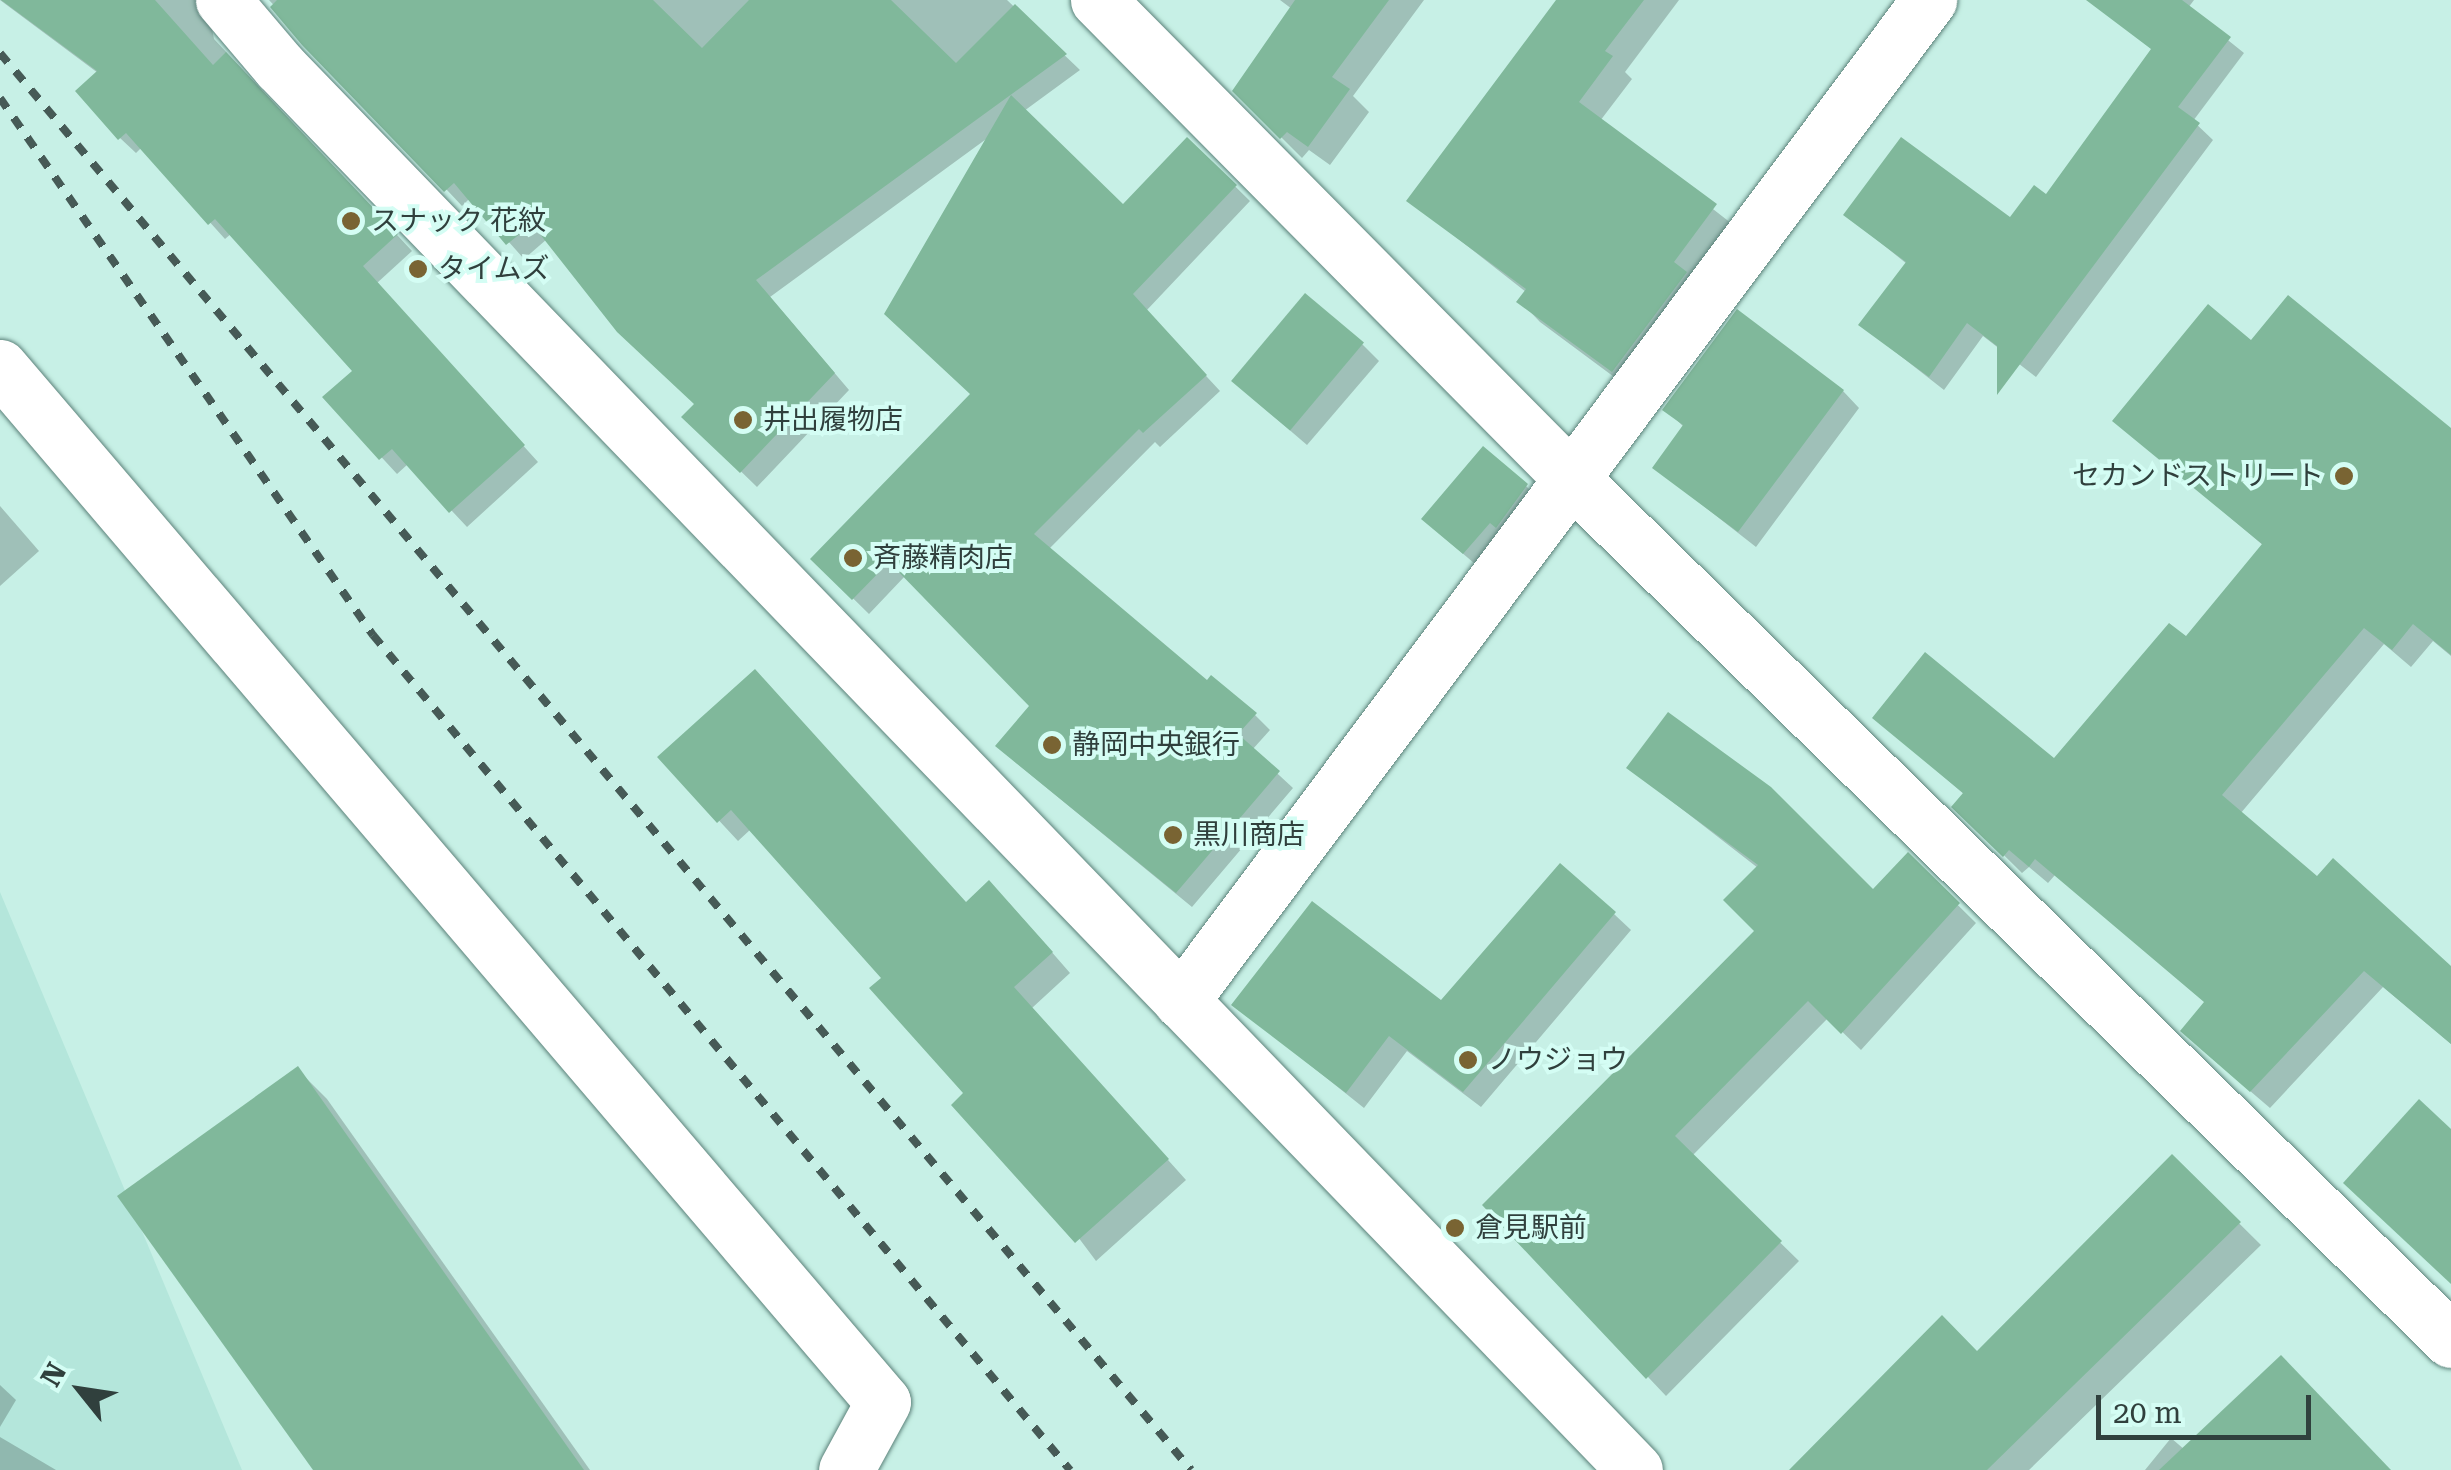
<!DOCTYPE html>
<html>
<head>
<meta charset="utf-8">
<style>
  body { margin:0 }
  #map { position:relative; width:2451px; height:1470px; overflow:hidden; background:#c7f0e6; font-family:"Roboto Serif","Noto Sans JP",serif }
  div>[style] { position:absolute }
  .built>* { inset:0; background:#b4e6db }
  .shadow>* { inset:0; background:#0003 }
  .building>* { inset:0; background:#80b89b; transform-origin:0 0 }
  .roads { filter:drop-shadow(0 0 2px #5c827a) drop-shadow(0 0 2px #5c827a) }
  .minor>* { height:55px; margin:-27.5px; padding:0 27.5px; transform-origin:27.5px; border-radius:27.5px; background:#fff }
  .rail>* { height:8px; margin-top:-4px; transform-origin:0; background:repeating-linear-gradient(90deg,#465a56 0 12px,transparent 0 24px) }
  .dots>* { width:28px; height:28px; translate:-50% -50%; box-sizing:border-box; border:5px solid #d4fdf4; border-radius:50% }
  span { translate:-50% -50%; white-space:nowrap; text-align:center; line-height:1.15; -webkit-text-stroke:8px #d4fdf4; paint-order:stroke }
  .poi-label { font-size:28px; color:#30403d }
  .left { translate:0 -50%; text-align:left }
  .right { translate:-100% -50%; text-align:right }
  .north { position:absolute; left:30px; top:1340px; width:100px; height:100px; -webkit-text-stroke:8px #d4fdf4; paint-order:stroke; rotate:300deg; font-size:28px; font-weight:700; line-height:40px; text-align:center; color:#30403d }
  .north::after { content:''; display:block; margin:auto; width:35px; height:45px; background:#30403d; clip-path:polygon(50% 0,100% 100%,50% 72%,0 100%) }
  .scale { position:absolute; left:2096px; top:1395px; width:215px; height:45px; box-sizing:border-box; border:5px solid #30403d; border-top:0; padding-left:12px; font-size:30px; line-height:35px; white-space:nowrap; color:#30403d; -webkit-text-stroke:8px #d4fdf4; paint-order:stroke }
</style>
</head>
<body>
<div id="map">
  <div class="built">
    <i style="clip-path:polygon(0 892px,242px 1470px,0 1470px)"></i>
  </div>
  <div class="shadow">
    <i style="clip-path:polygon(0 0,213px 0,208px 7px,214px 39px,412px 251px,377px 283px,538px 462px,467px 527px,408px 464px,397px 474px,326px 397px,355px 371px,232px 233px,225px 239px,142px 147px,136px 153px,120px 138px,98px 73px)"></i>
    <i style="clip-path:polygon(269px 0,1007px 0,1080px 70px,1024px 111px,1124px 208px,1188px 140px,1250px 201px,1146px 311px,1220px 391px,1160px 447px,1155px 442px,1049px 549px,1207px 684px,1255px 715px,1270px 730px,1252px 750px,1293px 788px,1192px 907px,1014px 761px,1032px 706px,906px 575px,869px 614px,813px 559px,973px 395px,989px 137px,770px 297px,849px 390px,757px 487px,685px 417px,697px 404px,547px 239px,524px 259px,470px 198px,462px 206px)"></i>
    <i style="clip-path:polygon(1280px 0,1424px 0,1353px 96px,1369px 112px,1330px 165px,1309px 150px,1302px 158px,1235px 91px,1292px 9px)"></i>
    <i style="clip-path:polygon(1559px 0,1679px 0,1625px 72px,1632px 79px,1600px 121px,1736px 227px,1633px 391px,1540px 322px,1520px 301px,1526px 292px,1410px 201px)"></i>
    <i style="clip-path:polygon(2089px 0,2194px 0,2188px 8px,2244px 53px,2193px 121px,2213px 140px,2036px 377px,1983px 336px,1944px 390px,1861px 325px,1907px 264px,1846px 215px,2011px 221px,2046px 198px,2153px 50px)"></i>
    <i style="clip-path:polygon(1362px 344px,1379px 361px,1307px 445px,1251px 397px)"></i>
    <i style="clip-path:polygon(2252px 344px,2451px 431px,2451px 656px,2433px 641px,2411px 667px,2384px 644px,2240px 814px,2318px 880px,2451px 968px,2451px 1044px,2383px 987px,2270px 1108px,2201px 1049px,2206px 1003px,2055px 875px,2048px 883px,2029px 867px,2022px 873px,1954px 806px,1965px 795px,1875px 718px,2054px 761px,2186px 639px,2264px 546px,2116px 421px)"></i>
    <i style="clip-path:polygon(1843px 391px,1859px 408px,1756px 547px,1655px 468px,1685px 428px,1665px 409px)"></i>
    <i style="clip-path:polygon(1526px 486px,1543px 503px,1481px 569px,1441px 535px)"></i>
    <i style="clip-path:polygon(0 506px,39px 551px,0 586px)"></i>
    <i style="clip-path:polygon(660px 757px,966px 904px,1009px 903px,1070px 973px,1032px 1008px,1186px 1180px,1096px 1261px,884px 978px,751px 829px,738px 841px)"></i>
    <i style="clip-path:polygon(1629px 768px,1873px 892px,1908px 856px,1976px 923px,1861px 1050px,1828px 1018px,1692px 1156px,1799px 1261px,1666px 1396px,1495px 1215px,1757px 931px,1758px 868px)"></i>
    <i style="clip-path:polygon(1614px 914px,1631px 930px,1481px 1107px,1407px 1051px,1364px 1108px,1235px 1005px,1442px 1003px)"></i>
    <i style="clip-path:polygon(298px 1070px,327px 1099px,590px 1470px,316px 1470px)"></i>
    <i style="clip-path:polygon(2172px 1157px,2261px 1245px,2029px 1470px,1793px 1470px,1977px 1354px)"></i>
    <i style="clip-path:polygon(0 1385px,16px 1400px,0 1427px)"></i>
    <i style="clip-path:polygon(0 1437px,56px 1470px,0 1470px)"></i>
    <i style="clip-path:polygon(2171px 1438px,2185px 1450px,2389px 1470px,2145px 1470px)"></i>
  </div>
  <div class="building">
    <i style="clip-path:polygon(1px 0,155px 0,213px 65px,226px 52px,398px 234px,363px 266px,525px 445px,449px 513px,392px 449px,379px 460px,322px 397px,352px 371px,215px 219px,208px 225px,126px 133px,118px 140px,75px 91px,97px 71px)"></i>
    <i style="clip-path:polygon(277px 0,653px 0,702px 48px,749px 0,891px 0,956px 63px,1015px 4px,1067px 54px,756px 280px,835px 373px,740px 473px,681px 417px,694px 404px,617px 332px,532px 224px,506px 245px,454px 183px,444px 192px,302px 45px,270px 7px)"></i>
    <i style="clip-path:polygon(1295px 0,1389px 0,1332px 77px,1350px 89px,1308px 147px,1287px 132px,1280px 139px,1232px 91px)"></i>
    <i style="clip-path:polygon(1556px 0,1644px 0,1605px 51px,1613px 56px,1579px 102px,1717px 204px,1674px 262px,1687px 272px,1612px 372px,1516px 302px,1526px 289px,1406px 201px)"></i>
    <i style="clip-path:polygon(2086px 0,2182px 0,2231px 37px,2178px 107px,2200px 123px,1997px 395px,1997px 346px,1967px 323px,1929px 377px,1858px 325px,1906px 262px,1843px 215px,1901px 137px,2010px 217px,2034px 185px,2046px 194px,2151px 49px)"></i>
    <i style="clip-path:polygon(1011px 95px,1123px 204px,1187px 137px,1237px 185px,1133px 294px,1207px 375px,1143px 433px,1139px 429px,1034px 534px,1207px 680px,1211px 675px,1257px 713px,1238px 734px,1280px 771px,1176px 893px,995px 746px,1029px 706px,889px 562px,852px 600px,810px 559px,970px 394px,884px 314px)"></i>
    <i style="left:1305px;top:293px;width:77px;height:115px;rotate:40deg"></i>
    <i style="clip-path:polygon(2288px 295px,2451px 428px,2451px 655px,2413px 624px,2392px 650px,2364px 628px,2222px 795px,2317px 876px,2333px 858px,2451px 966px,2451px 1044px,2364px 971px,2250px 1092px,2180px 1031px,2204px 1002px,2035px 859px,2029px 867px,2009px 850px,2003px 857px,1951px 807px,1963px 793px,1872px 718px,1925px 652px,2054px 758px,2169px 623px,2186px 636px,2262px 544px,2112px 421px,2208px 304px,2251px 340px)"></i>
    <i style="clip-path:polygon(1737px 309px,1844px 390px,1738px 532px,1652px 468px,1683px 425px,1662px 410px)"></i>
    <i style="clip-path:polygon(1483px 446px,1528px 484px,1496px 528px,1490px 523px,1463px 554px,1421px 519px)"></i>
    <i style="clip-path:polygon(755px 669px,966px 902px,989px 880px,1053px 952px,1014px 987px,1169px 1159px,1075px 1243px,951px 1105px,963px 1093px,869px 988px,881px 978px,731px 810px,717px 823px,657px 757px)"></i>
    <i style="clip-path:polygon(1668px 712px,1771px 787px,1873px 889px,1908px 852px,1960px 903px,1841px 1034px,1808px 1001px,1675px 1136px,1782px 1241px,1646px 1379px,1482px 1205px,1754px 931px,1723px 900px,1758px 865px,1626px 768px)"></i>
    <i style="clip-path:polygon(1560px 863px,1616px 912px,1463px 1092px,1389px 1036px,1346px 1093px,1231px 1005px,1312px 901px,1441px 1000px)"></i>
    <i style="clip-path:polygon(298px 1066px,584px 1470px,313px 1470px,117px 1196px)"></i>
    <i style="clip-path:polygon(2419px 1099px,2451px 1129px,2451px 1284px,2343px 1183px)"></i>
    <i style="clip-path:polygon(2172px 1154px,2241px 1222px,1987px 1470px,1789px 1470px,1942px 1315px,1977px 1351px)"></i>
    <i style="clip-path:polygon(2281px 1355px,2391px 1470px,2159px 1470px)"></i>
  </div>
  <div class="roads">
    <div class="minor">
      <i style="left:223px;top:0;width:87px;rotate:49.7deg"></i>
      <i style="left:279px;top:66px;width:1952px;rotate:46deg"></i>
      <i style="left:1098px;top:0;width:678px;rotate:45.3deg"></i>
      <i style="left:1575px;top:482px;width:1226px;rotate:44.41deg"></i>
      <i style="left:0;top:367px;width:1360px;rotate:49.53deg"></i>
      <i style="left:883px;top:1402px;width:77px;rotate:118.6deg"></i>
      <i style="left:1181px;top:1001px;width:1250px;rotate:-53.23deg"></i>
    </div>
  </div>
  <div class="rail">
    <i style="left:0;top:53px;width:1851px;rotate:49.95deg"></i>
    <i style="left:0;top:98px;width:654px;rotate:55.22deg"></i>
    <i style="left:373px;top:635px;width:1088px;rotate:50.15deg"></i>
  </div>
  <div class="dots">
    <i style="left:351px;top:221px;background:#796433"></i>
    <i style="left:418px;top:269px;background:#796433"></i>
    <i style="left:743px;top:420px;background:#796433"></i>
    <i style="left:2344px;top:476px;background:#796433"></i>
    <i style="left:853px;top:558px;background:#796433"></i>
    <i style="left:1052px;top:745px;background:#796433"></i>
    <i style="left:1173px;top:835px;background:#796433"></i>
    <i style="left:1468px;top:1060px;background:#796433"></i>
    <i style="left:1455px;top:1228px;background:#796433"></i>
  </div>
  <div class="poi-label">
    <span class="left" style="left:371px;top:221px">スナック 花紋</span>
    <span class="left" style="left:438px;top:269px">タイムズ</span>
    <span class="left" style="left:763px;top:420px">井出履物店</span>
    <span class="right" style="left:2324px;top:476px">セカンドストリート</span>
    <span class="left" style="left:873px;top:558px">斉藤精肉店</span>
    <span class="left" style="left:1072px;top:745px">静岡中央銀行</span>
    <span class="left" style="left:1193px;top:835px">黒川商店</span>
    <span class="left" style="left:1488px;top:1060px">ノウジョウ</span>
    <span class="left" style="left:1475px;top:1228px">倉見駅前</span>
  </div>
  <div class="north">N</div>
  <div class="scale">20 m</div>
</div>
</body>
</html>
